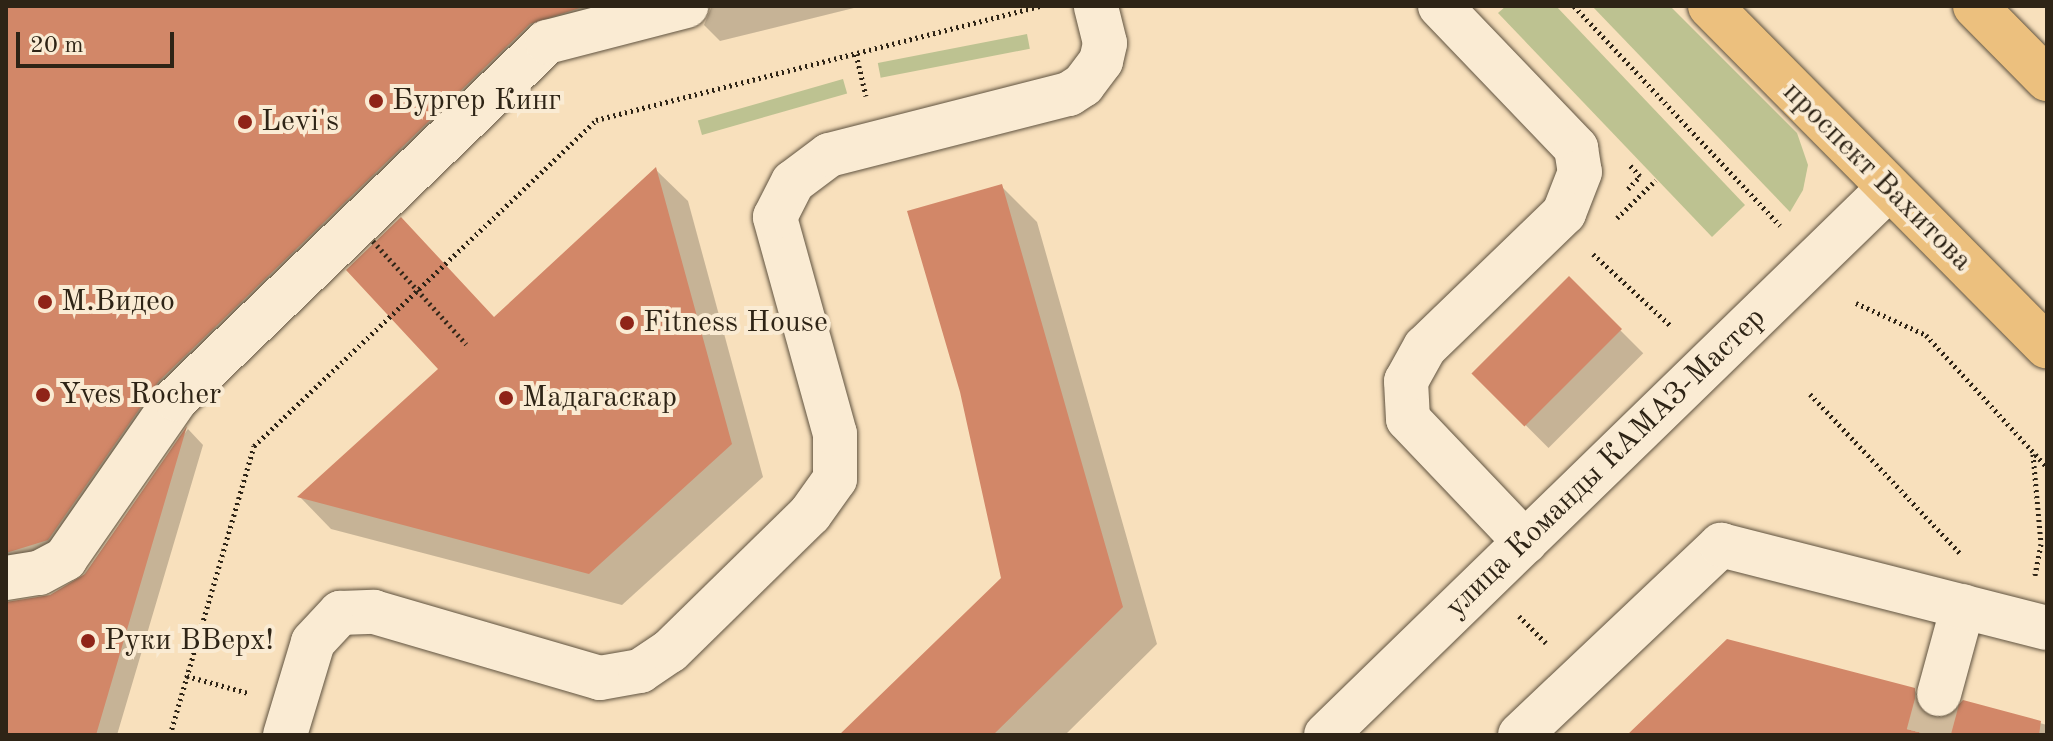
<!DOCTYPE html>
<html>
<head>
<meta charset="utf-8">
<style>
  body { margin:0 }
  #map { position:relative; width:2053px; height:741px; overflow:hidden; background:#f8e0bc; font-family:"Old Standard TT",serif }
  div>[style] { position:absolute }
  .green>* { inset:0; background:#bdc291; transform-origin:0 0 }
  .shadow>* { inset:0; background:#0003; transform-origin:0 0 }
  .building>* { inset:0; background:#d28768; transform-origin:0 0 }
  .minor-tunnel>* { height:44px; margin-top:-22px; transform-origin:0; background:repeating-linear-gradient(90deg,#d0ba9b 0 44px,transparent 0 66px) }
  .path>* { height:5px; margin-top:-2.5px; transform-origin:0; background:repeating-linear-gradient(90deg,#2e2416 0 2px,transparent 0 6px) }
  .roads { filter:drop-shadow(0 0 2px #605340) drop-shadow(0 0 2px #605340) }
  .minor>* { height:44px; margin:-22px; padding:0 22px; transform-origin:22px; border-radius:22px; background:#faebd3 }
  .major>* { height:44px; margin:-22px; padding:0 22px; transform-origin:22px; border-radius:22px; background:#ecc07e }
  .path-bridge>* { height:5px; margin-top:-2.5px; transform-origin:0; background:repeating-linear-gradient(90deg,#2e2416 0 2px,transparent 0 6px) }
  .dots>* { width:22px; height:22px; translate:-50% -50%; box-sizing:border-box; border:4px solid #faebd3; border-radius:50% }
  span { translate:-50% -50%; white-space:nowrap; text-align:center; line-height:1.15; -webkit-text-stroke:8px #faebd3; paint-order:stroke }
  .poi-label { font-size:30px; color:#2e2416 }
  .left { translate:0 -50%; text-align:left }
  .street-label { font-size:30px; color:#2e2416 }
  .frame { position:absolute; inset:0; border:8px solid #2e2416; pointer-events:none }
  .scale { position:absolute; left:16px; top:32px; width:158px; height:36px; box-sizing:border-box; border:4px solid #2e2416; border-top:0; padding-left:10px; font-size:24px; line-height:28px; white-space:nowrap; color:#2e2416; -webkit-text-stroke:6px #faebd3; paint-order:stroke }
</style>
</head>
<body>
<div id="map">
  <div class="green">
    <i style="clip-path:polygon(1506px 6px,1556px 6px,1745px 205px,1712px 237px,1498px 13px)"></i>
    <i style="clip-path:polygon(1592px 6px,1670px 6px,1797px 133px,1808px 165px,1803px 190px,1790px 212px)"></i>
    <i style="left:1027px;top:34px;width:15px;height:152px;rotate:79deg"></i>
    <i style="left:843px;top:79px;width:15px;height:151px;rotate:74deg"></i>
  </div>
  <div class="shadow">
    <i style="clip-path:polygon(6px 6px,667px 6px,547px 40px,175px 397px,64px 556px,6px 576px)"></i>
    <i style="clip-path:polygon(712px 6px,862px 6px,720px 41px,704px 25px)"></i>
    <i style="clip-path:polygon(656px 170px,688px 201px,763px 477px,622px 605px,331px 529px,300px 497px)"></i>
    <i style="clip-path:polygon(1001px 186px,1037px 222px,1157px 644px,1065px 735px,842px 735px,1003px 578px)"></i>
    <i style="left:1569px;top:279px;width:105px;height:134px;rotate:45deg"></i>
    <i style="clip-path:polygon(188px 429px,203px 445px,117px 735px,6px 735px,6px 603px,44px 600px,78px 583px)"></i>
    <i style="clip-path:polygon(1914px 690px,1942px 718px,1957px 714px,1964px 703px,2047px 725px,2047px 735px,1630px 735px)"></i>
  </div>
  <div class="building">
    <i style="clip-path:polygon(6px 6px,586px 6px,530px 24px,159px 381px,48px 540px,6px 553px)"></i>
    <i style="clip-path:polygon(656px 167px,732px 444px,589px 574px,297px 497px,438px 369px,346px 270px,401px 217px,494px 317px)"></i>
    <i style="clip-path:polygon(1002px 184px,1123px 607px,993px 735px,839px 735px,1001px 578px,960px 392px,907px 211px)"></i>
    <i style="left:1569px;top:276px;width:75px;height:138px;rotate:45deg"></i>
    <i style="clip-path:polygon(187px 426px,96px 735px,6px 735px,6px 602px,50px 595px,85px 574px)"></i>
    <i style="clip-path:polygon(1727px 639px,1915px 688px,1915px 701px,1932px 718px,1946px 718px,1963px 700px,2041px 721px,2039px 735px,1627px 735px)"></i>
  </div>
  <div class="minor-tunnel">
    <i style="left:1928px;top:735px;width:42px;rotate:-75deg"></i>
  </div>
  <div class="path">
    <i style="left:1574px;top:6px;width:301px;rotate:46.8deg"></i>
    <i style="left:856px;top:54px;width:43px;rotate:76.6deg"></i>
    <i style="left:1628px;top:189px;width:18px;rotate:-47deg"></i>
    <i style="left:1640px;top:176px;width:16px;rotate:-133deg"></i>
    <i style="left:1617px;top:218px;width:54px;rotate:-44.3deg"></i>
    <i style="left:1593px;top:254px;width:106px;rotate:42.7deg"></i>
    <i style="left:1856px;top:303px;width:77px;rotate:24.6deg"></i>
    <i style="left:1926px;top:335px;width:179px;rotate:47.5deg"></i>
    <i style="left:1810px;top:394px;width:219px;rotate:46.7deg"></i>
    <i style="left:2033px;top:454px;width:90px;rotate:84.9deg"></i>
    <i style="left:2041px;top:544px;width:32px;rotate:101deg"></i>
    <i style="left:1519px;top:616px;width:38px;rotate:45deg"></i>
    <i style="left:187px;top:676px;width:63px;rotate:15.6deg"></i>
    <i style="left:170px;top:735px;width:301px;rotate:-73.8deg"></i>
    <i style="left:254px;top:446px;width:472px;rotate:-43.6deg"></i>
    <i style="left:596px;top:120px;width:458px;rotate:-14.4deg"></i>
  </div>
  <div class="roads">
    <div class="minor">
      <i style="left:1440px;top:6px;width:197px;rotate:46.2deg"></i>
      <i style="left:1576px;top:148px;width:24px;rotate:81deg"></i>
      <i style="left:1580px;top:172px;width:44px;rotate:111.3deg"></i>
      <i style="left:1564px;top:213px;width:193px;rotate:136deg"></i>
      <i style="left:1425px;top:347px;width:39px;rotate:119deg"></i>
      <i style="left:1406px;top:381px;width:38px;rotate:87deg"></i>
      <i style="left:1408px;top:419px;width:170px;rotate:46.4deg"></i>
      <i style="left:6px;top:578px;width:33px;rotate:-9deg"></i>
      <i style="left:39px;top:573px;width:30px;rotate:-28deg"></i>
      <i style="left:65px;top:559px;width:195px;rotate:-55.2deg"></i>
      <i style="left:176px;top:399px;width:515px;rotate:-43.9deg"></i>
      <i style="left:547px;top:42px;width:144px;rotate:-14.5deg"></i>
      <i style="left:1939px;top:694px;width:91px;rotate:-74.7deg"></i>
      <i style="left:285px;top:735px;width:97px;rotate:-73.2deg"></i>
      <i style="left:313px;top:642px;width:40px;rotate:-47deg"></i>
      <i style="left:340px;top:613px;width:34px;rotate:-2deg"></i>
      <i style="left:374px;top:612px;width:235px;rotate:16.3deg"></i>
      <i style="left:600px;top:678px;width:41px;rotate:-9.9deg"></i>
      <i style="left:640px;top:671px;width:36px;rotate:-34deg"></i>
      <i style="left:670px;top:651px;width:196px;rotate:-44.4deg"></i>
      <i style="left:810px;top:514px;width:43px;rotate:-54.5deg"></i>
      <i style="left:835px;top:479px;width:45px;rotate:-90deg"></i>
      <i style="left:835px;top:434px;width:225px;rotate:-105.5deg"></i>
      <i style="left:775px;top:217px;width:39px;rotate:-63deg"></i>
      <i style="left:793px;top:182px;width:45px;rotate:-36.9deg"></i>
      <i style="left:829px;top:155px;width:248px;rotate:-14.3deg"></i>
      <i style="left:1069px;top:94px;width:17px;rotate:-33deg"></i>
      <i style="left:1083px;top:85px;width:30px;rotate:-53deg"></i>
      <i style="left:1101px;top:61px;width:18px;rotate:-77deg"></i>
      <i style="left:1105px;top:43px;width:38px;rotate:-104deg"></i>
      <i style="left:1326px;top:735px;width:782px;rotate:-44.17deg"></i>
      <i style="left:1520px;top:735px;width:277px;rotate:-43.4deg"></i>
      <i style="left:1721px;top:545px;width:336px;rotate:14.3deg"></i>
    </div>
    <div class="major">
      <i style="left:1710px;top:6px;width:479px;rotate:45.3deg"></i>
      <i style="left:1975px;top:6px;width:103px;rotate:45.4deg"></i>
    </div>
  </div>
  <div class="path-bridge">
    <i style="left:373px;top:241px;width:139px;rotate:47.9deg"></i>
  </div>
  <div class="dots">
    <i style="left:376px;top:101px;background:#8f2418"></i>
    <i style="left:245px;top:122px;background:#8f2418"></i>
    <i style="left:45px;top:302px;background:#8f2418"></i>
    <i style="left:627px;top:323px;background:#8f2418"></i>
    <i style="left:43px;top:395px;background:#8f2418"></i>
    <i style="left:506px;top:398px;background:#8f2418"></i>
    <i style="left:88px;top:641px;background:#8f2418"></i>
  </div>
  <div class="poi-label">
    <span class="left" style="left:392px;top:101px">Бургер Кинг</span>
    <span class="left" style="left:261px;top:122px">Levi's</span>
    <span class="left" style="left:61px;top:302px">М.Видео</span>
    <span class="left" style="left:643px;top:323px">Fitness House</span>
    <span class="left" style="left:59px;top:395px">Yves Rocher</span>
    <span class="left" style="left:522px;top:398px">Мадагаскар</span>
    <span class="left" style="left:104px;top:641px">Руки ВВерх!</span>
  </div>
  <div class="street-label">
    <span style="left:1877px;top:177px;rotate:45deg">проспект Вахитова</span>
    <span style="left:1606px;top:463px;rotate:-44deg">улица Команды КАМАЗ-Мастер</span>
  </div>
  <div class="frame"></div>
  <div class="scale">20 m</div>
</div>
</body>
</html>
